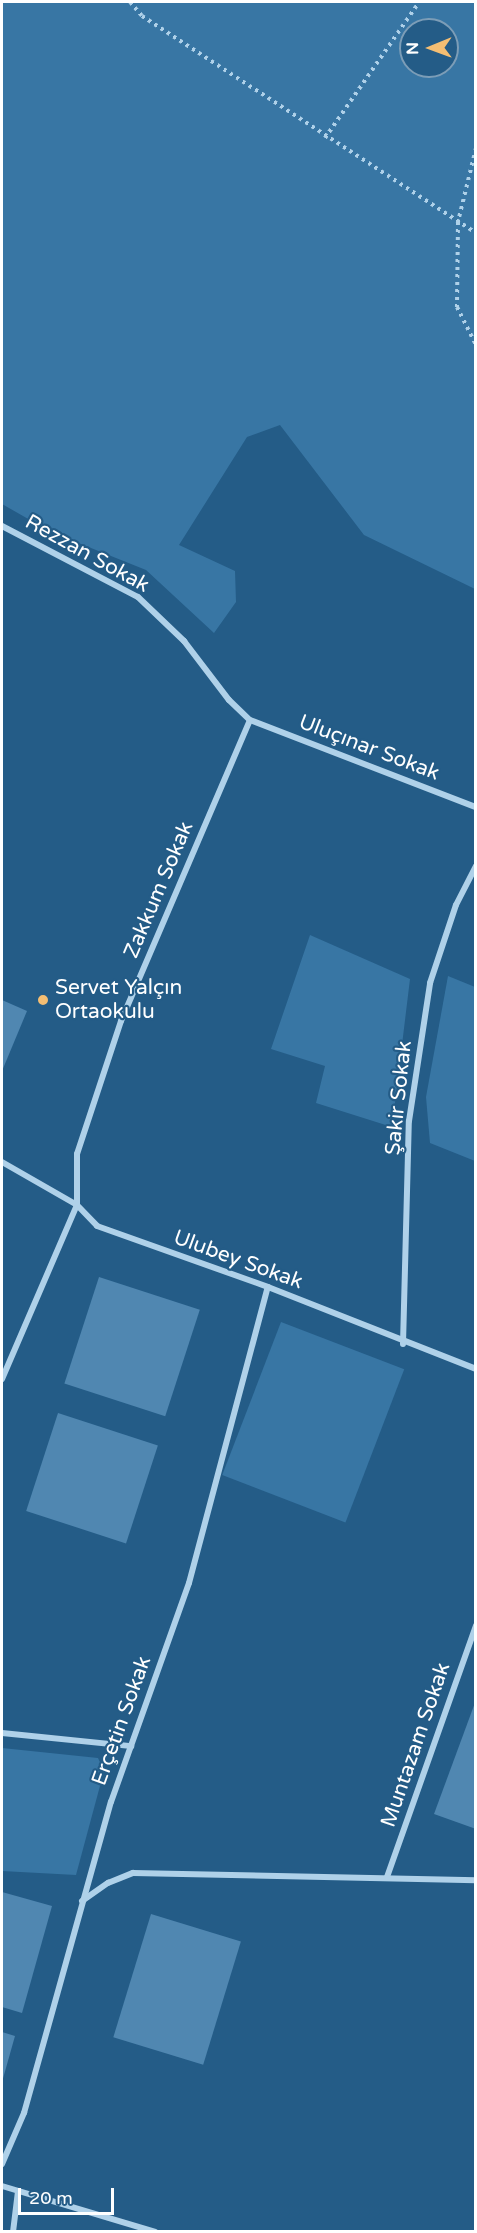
<!DOCTYPE html>
<html>
<head>
<meta charset="utf-8">
<style>
  body { margin:0 }
  #map { position:relative; width:477px; height:2233px; overflow:hidden; background:#245c87; font-family:"Varela Round",sans-serif }
  div>[style] { position:absolute }
  .green>* { inset:0; background:#3876a4; transform-origin:0 0 }
  .building>* { inset:0; background:#5087b1; transform-origin:0 0 }
  .path>* { height:4px; margin-top:-2px; transform-origin:0; background:repeating-linear-gradient(90deg,#afd1e9 0 3px,transparent 0 7.5px) }
  .street>* { height:6px; margin:-3px; padding:0 3px; transform-origin:3px; border-radius:3px; background:#afd1e9 }
  .dots>* { width:16px; height:16px; translate:-50% -50%; box-sizing:border-box; border:3px solid #245c87; border-radius:50% }
  span { translate:-50% -50%; white-space:nowrap; text-align:center; line-height:1.15; -webkit-text-stroke:4.5px #245c87; paint-order:stroke }
  .street-label { font-size:21px; color:#fff }
  .poi-label { font-size:21px; color:#fff }
  .left { translate:0 -50%; text-align:left }
  .frame { position:absolute; inset:0; border:3px solid #fff; pointer-events:none }
  .north { position:absolute; left:399px; top:18px; width:60px; height:60px; box-sizing:border-box; background:#245c87; border:2px solid #7c9db7; border-radius:50%; rotate:269deg; font-size:16px; font-weight:700; line-height:24px; text-align:center; color:#fff }
  .north::after { content:''; display:block; margin:auto; width:21px; height:27px; background:#f4be73; clip-path:polygon(50% 0,100% 100%,50% 72%,0 100%) }
  .scale { position:absolute; left:18px; top:2188px; width:96px; height:27px; box-sizing:border-box; border:3px solid #fff; border-top:0; padding-left:8px; font-size:18px; line-height:21px; white-space:nowrap; color:#fff; -webkit-text-stroke:4px #245c87; paint-order:stroke }
</style>
</head>
<body>
<div id="map">
  <div class="green">
    <i style="clip-path:polygon(evenodd,2px 2px,475px 2px,475px 589px,364px 535px,280px 425px,247px 437px,179px 545px,235px 571px,236px 602px,214px 633px,146px 570px,51px 532px,2px 504px,2px 2px,411px 30px,447px 30px,447px 66px,411px 66px,411px 30px)"></i>
    <i style="clip-path:polygon(310px 935px,410px 979px,392px 1127px,316px 1103px,325px 1066px,271px 1049px)"></i>
    <i style="clip-path:polygon(448px 976px,475px 987px,475px 1161px,430px 1143px,426px 1097px)"></i>
    <i style="left:281px;top:1322px;width:132px;height:164px;rotate:21deg"></i>
    <i style="clip-path:polygon(2px 1748px,98px 1758px,104px 1771px,76px 1875px,2px 1871px)"></i>
  </div>
  <div class="building">
    <i style="clip-path:polygon(2px 1000px,27px 1011px,2px 1071px)"></i>
    <i style="left:99px;top:1277px;width:106px;height:112px;rotate:18deg"></i>
    <i style="left:58px;top:1413px;width:105px;height:103px;rotate:18deg"></i>
    <i style="clip-path:polygon(476px 1700px,476px 1829px,434px 1814px)"></i>
    <i style="clip-path:polygon(2px 1892px,52px 1906px,22px 2013px,2px 2007px)"></i>
    <i style="left:151px;top:1914px;width:94px;height:129px;rotate:17deg"></i>
    <i style="clip-path:polygon(2px 2032px,15px 2036px,2px 2082px)"></i>
  </div>
  <div class="path">
    <i style="left:130px;top:2px;width:18px;rotate:49deg"></i>
    <i style="left:142px;top:16px;width:398px;rotate:33deg"></i>
    <i style="left:325px;top:138px;width:165px;rotate:-55.3deg"></i>
    <i style="left:476px;top:148px;width:76px;rotate:103.7deg"></i>
    <i style="left:458px;top:222px;width:85px;rotate:90.7deg"></i>
    <i style="left:457px;top:307px;width:42px;rotate:63.4deg"></i>
  </div>
  <div class="street">
    <i style="left:2px;top:526px;width:153px;rotate:27.6deg"></i>
    <i style="left:138px;top:597px;width:64px;rotate:43.7deg"></i>
    <i style="left:184px;top:641px;width:74px;rotate:52.7deg"></i>
    <i style="left:229px;top:700px;width:29px;rotate:44deg"></i>
    <i style="left:250px;top:720px;width:242px;rotate:21.1deg"></i>
    <i style="left:2px;top:1162px;width:86px;rotate:29.8deg"></i>
    <i style="left:77px;top:1205px;width:29px;rotate:46deg"></i>
    <i style="left:97px;top:1226px;width:182px;rotate:19.6deg"></i>
    <i style="left:268px;top:1287px;width:224px;rotate:21.5deg"></i>
    <i style="left:403px;top:1344px;width:223px;rotate:-88.5deg"></i>
    <i style="left:409px;top:1121px;width:140px;rotate:-81.3deg"></i>
    <i style="left:430px;top:983px;width:82px;rotate:-71.6deg"></i>
    <i style="left:456px;top:905px;width:44px;rotate:-62.9deg"></i>
    <i style="left:2px;top:1379px;width:189px;rotate:-66.7deg"></i>
    <i style="left:77px;top:1205px;width:51px;rotate:-90deg"></i>
    <i style="left:77px;top:1154px;width:140px;rotate:-71.7deg"></i>
    <i style="left:121px;top:1021px;width:327px;rotate:-66.8deg"></i>
    <i style="left:2px;top:1733px;width:130px;rotate:5.8deg"></i>
    <i style="left:387px;top:1877px;width:267px;rotate:-70.5deg"></i>
    <i style="left:82px;top:1901px;width:32px;rotate:-35deg"></i>
    <i style="left:108px;top:1883px;width:27px;rotate:-22deg"></i>
    <i style="left:133px;top:1873px;width:343px;rotate:1.2deg"></i>
    <i style="left:2px;top:2164px;width:56px;rotate:-66.7deg"></i>
    <i style="left:24px;top:2113px;width:323px;rotate:-74.4deg"></i>
    <i style="left:111px;top:1802px;width:232px;rotate:-70.4deg"></i>
    <i style="left:189px;top:1583px;width:306px;rotate:-75.1deg"></i>
    <i style="left:2px;top:2186px;width:160px;rotate:16.7deg"></i>
    <i style="left:13px;top:2232px;width:41px;rotate:-83deg"></i>
  </div>
  <div class="dots">
    <i style="left:43px;top:1000px;background:#f4be73"></i>
  </div>
  <div class="street-label">
    <span style="left:87px;top:554px;rotate:29deg">Rezzan Sokak</span>
    <span style="left:369px;top:748px;rotate:21deg">Uluçınar Sokak</span>
    <span style="left:159px;top:890px;rotate:-67deg">Zakkum Sokak</span>
    <span style="left:399px;top:1098px;rotate:-84deg">Şakir Sokak</span>
    <span style="left:238px;top:1260px;rotate:20deg">Ulubey Sokak</span>
    <span style="left:122px;top:1721px;rotate:-70deg">Erçetin Sokak</span>
    <span style="left:416px;top:1745px;rotate:-71deg">Muntazam Sokak</span>
  </div>
  <div class="poi-label">
    <span class="left" style="left:55px;top:1000px">Servet Yalçın<br>Ortaokulu</span>
  </div>
  <div class="frame"></div>
  <div class="north">N</div>
  <div class="scale">20 m</div>
</div>
</body>
</html>
